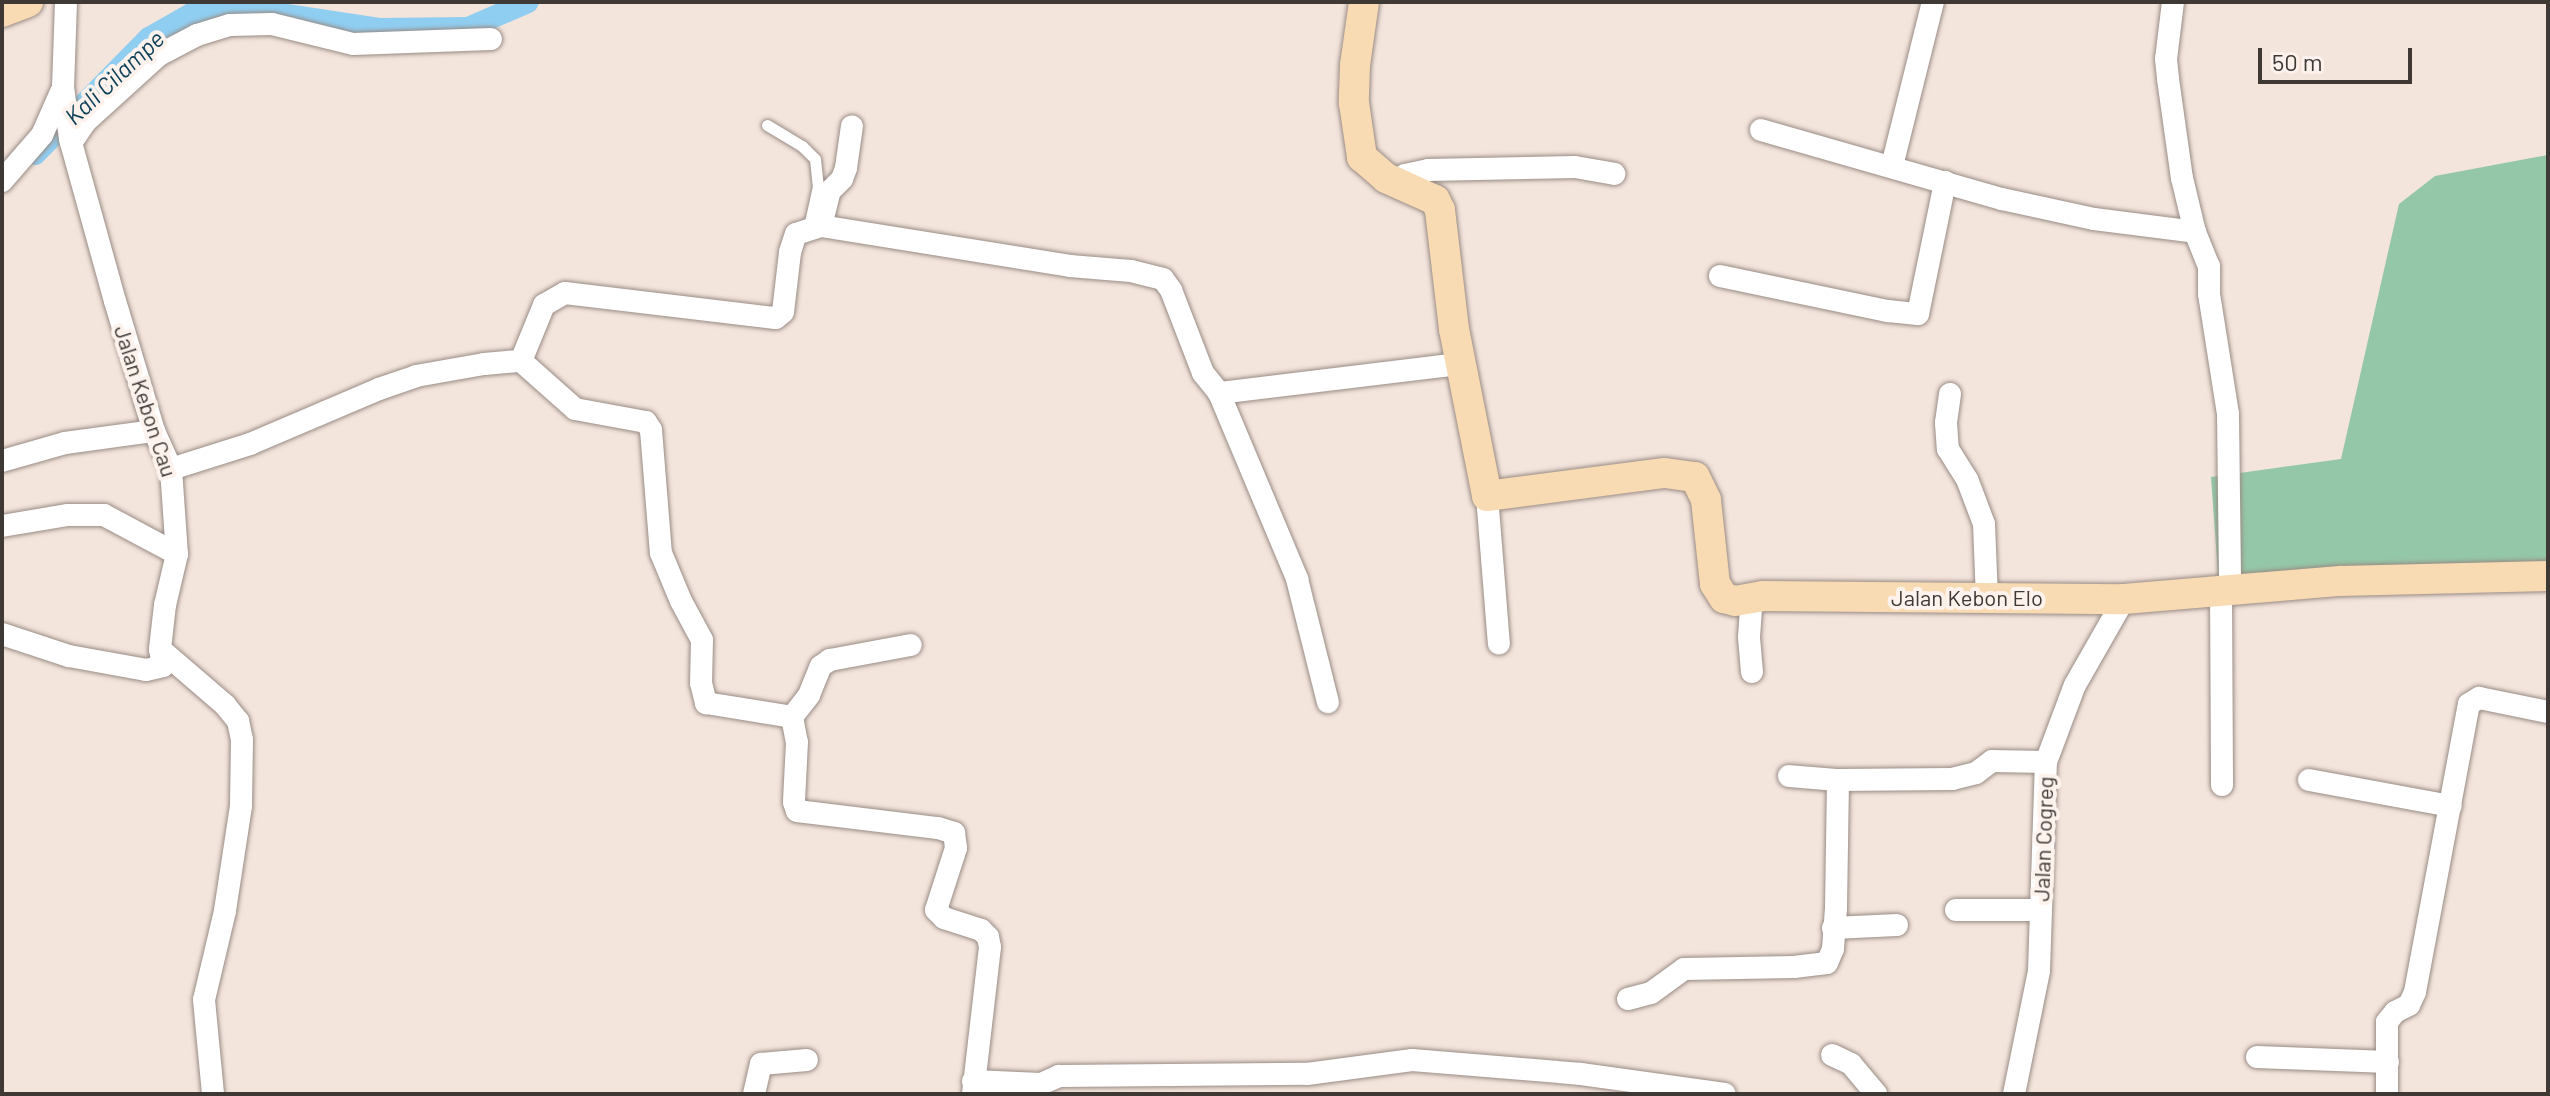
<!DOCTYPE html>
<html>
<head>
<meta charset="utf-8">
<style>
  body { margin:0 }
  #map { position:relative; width:2550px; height:1096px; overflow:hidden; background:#f3e4dc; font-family:Barlow,sans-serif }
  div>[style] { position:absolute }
  .green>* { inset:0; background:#94c7a7 }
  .canal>* { height:22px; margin:-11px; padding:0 11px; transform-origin:11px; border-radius:11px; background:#90cef1 }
  .roads { filter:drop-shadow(0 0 2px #998c85) drop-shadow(0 0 2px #998c85) }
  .lane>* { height:11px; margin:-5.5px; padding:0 5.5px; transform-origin:5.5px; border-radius:5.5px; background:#fff }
  .street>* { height:22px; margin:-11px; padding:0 11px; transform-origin:11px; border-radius:11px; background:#fff }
  .secondary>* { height:30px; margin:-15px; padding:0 15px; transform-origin:15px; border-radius:15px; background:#f8dab3 }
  span { translate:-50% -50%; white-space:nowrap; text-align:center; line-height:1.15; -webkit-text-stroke:8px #fef2ec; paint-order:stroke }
  .street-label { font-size:22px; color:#3f3936 }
  .water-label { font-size:24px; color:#0f425a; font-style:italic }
  .frame { position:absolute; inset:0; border:4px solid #3f3936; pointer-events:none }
  .scale { position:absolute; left:2258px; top:48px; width:154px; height:36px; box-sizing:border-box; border:4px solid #3f3936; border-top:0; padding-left:10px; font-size:24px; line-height:28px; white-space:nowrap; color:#3f3936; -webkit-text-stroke:6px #fef2ec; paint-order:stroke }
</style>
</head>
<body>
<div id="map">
  <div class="green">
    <i style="clip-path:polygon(2548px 155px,2548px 580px,2219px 588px,2211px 477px,2341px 459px,2399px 204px,2435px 176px)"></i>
  </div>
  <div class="canal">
    <i style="left:35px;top:154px;width:163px;rotate:-45.5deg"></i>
    <i style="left:149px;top:38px;width:51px;rotate:-29.6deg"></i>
    <i style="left:193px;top:13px;width:87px;rotate:0.7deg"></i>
    <i style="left:280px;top:14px;width:100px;rotate:8.6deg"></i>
    <i style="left:379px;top:29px;width:89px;rotate:-0.6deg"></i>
    <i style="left:468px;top:28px;width:65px;rotate:-23.4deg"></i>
  </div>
  <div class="roads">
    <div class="lane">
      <i style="left:767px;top:125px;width:41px;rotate:31deg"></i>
      <i style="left:802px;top:146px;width:18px;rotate:45deg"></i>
      <i style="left:815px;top:159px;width:27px;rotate:84deg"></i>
      <i style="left:818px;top:186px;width:42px;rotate:102.4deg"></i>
    </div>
    <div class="street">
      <i style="left:66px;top:2px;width:85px;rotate:92deg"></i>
      <i style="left:63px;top:87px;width:52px;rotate:82.3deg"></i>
      <i style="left:70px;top:139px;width:168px;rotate:74.5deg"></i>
      <i style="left:115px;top:301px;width:136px;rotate:73.3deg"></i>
      <i style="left:154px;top:431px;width:42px;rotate:65.9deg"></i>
      <i style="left:171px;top:469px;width:85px;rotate:86deg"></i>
      <i style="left:177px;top:554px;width:52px;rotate:103.2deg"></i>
      <i style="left:165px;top:605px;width:44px;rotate:96.5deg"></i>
      <i style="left:160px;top:649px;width:86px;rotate:40.7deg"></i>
      <i style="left:225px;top:705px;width:21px;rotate:51deg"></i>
      <i style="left:238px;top:721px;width:19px;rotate:78deg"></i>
      <i style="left:242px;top:740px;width:66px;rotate:90.9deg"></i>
      <i style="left:241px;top:806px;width:106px;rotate:98.7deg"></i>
      <i style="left:225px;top:911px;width:91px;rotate:103.3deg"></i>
      <i style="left:204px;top:1000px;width:94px;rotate:84.5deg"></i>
      <i style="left:2173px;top:2px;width:57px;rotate:97deg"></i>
      <i style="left:2166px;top:59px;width:20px;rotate:84deg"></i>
      <i style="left:2168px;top:79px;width:100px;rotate:82deg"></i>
      <i style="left:2182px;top:178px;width:56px;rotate:76.5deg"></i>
      <i style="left:2195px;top:232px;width:37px;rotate:68deg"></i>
      <i style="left:2209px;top:266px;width:28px;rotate:90deg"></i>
      <i style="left:2209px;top:294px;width:121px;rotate:81deg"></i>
      <i style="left:2228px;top:414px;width:176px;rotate:89.3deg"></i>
      <i style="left:1761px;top:130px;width:251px;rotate:16deg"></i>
      <i style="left:2002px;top:199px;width:94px;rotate:12.3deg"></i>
      <i style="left:2094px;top:219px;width:102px;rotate:7.3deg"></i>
      <i style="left:71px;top:143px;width:25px;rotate:-56deg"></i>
      <i style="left:85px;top:122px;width:100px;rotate:-42.2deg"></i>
      <i style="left:159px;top:55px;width:43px;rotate:-27.8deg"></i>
      <i style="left:197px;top:35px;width:34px;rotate:-17deg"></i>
      <i style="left:230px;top:25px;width:42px;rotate:-1.4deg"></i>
      <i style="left:272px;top:24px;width:83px;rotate:13.9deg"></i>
      <i style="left:353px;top:44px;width:138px;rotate:-2.1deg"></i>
      <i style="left:1892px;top:166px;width:169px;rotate:-76deg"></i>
      <i style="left:2px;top:181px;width:61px;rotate:-49deg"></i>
      <i style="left:42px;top:135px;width:47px;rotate:-66.2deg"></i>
      <i style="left:1398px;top:185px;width:12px;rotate:-55deg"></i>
      <i style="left:1405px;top:175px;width:24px;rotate:-12deg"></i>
      <i style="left:1428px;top:170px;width:147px;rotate:-1.2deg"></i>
      <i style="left:1575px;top:167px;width:40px;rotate:10deg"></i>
      <i style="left:821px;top:226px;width:36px;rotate:-76deg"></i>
      <i style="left:830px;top:191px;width:17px;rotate:-45deg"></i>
      <i style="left:842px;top:179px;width:12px;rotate:-70deg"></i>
      <i style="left:846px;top:168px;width:42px;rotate:-81.9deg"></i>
      <i style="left:1720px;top:276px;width:172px;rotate:11.8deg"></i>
      <i style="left:1888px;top:311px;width:30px;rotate:6deg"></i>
      <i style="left:1918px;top:314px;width:135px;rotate:-78.4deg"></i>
      <i style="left:521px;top:361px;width:61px;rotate:-67.7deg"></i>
      <i style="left:544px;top:305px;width:24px;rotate:-30deg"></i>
      <i style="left:565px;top:293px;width:212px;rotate:6.8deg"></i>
      <i style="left:776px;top:318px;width:9px;rotate:-41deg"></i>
      <i style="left:783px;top:312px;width:60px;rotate:-83.3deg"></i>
      <i style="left:790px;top:252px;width:19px;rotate:-72deg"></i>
      <i style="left:796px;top:234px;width:26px;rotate:-18deg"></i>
      <i style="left:821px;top:226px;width:252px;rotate:9.1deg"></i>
      <i style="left:1070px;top:266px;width:61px;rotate:4.7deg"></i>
      <i style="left:1131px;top:271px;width:33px;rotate:14deg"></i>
      <i style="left:1163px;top:279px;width:14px;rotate:54deg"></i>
      <i style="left:1171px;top:290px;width:89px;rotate:68.9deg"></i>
      <i style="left:1203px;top:373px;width:26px;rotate:51deg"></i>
      <i style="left:1219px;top:393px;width:243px;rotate:-6.9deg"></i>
      <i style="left:1219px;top:393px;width:202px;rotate:67.2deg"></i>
      <i style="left:1297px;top:579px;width:127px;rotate:75.9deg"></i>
      <i style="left:1950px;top:394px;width:29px;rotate:98deg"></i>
      <i style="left:1946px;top:423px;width:26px;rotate:86deg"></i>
      <i style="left:1948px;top:449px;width:36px;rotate:58deg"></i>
      <i style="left:1967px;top:479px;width:48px;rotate:69.3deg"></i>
      <i style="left:1984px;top:524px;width:75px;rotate:87.7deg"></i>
      <i style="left:2px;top:461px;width:66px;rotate:-15.9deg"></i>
      <i style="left:65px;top:443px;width:90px;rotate:-7.7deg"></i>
      <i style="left:171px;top:469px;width:83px;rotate:-17.6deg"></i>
      <i style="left:250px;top:444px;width:140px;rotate:-23.1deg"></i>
      <i style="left:379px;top:389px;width:39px;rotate:-19deg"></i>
      <i style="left:416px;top:376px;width:69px;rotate:-10deg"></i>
      <i style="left:484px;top:364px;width:37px;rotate:-5deg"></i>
      <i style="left:521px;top:361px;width:72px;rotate:41.6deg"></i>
      <i style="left:575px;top:409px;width:72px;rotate:10.4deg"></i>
      <i style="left:646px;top:422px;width:9px;rotate:58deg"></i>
      <i style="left:651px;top:430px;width:123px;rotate:85.4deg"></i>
      <i style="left:661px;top:553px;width:52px;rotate:67.4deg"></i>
      <i style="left:681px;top:601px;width:44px;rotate:61.7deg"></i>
      <i style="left:702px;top:640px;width:43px;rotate:91.3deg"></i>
      <i style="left:701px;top:683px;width:21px;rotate:76deg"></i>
      <i style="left:706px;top:703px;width:87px;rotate:9.2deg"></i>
      <i style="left:792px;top:717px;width:25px;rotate:79deg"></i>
      <i style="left:797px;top:742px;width:60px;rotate:92.9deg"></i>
      <i style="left:794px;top:802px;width:9px;rotate:72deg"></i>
      <i style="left:797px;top:811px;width:142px;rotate:6.9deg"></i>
      <i style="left:938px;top:828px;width:17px;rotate:17deg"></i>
      <i style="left:954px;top:833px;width:15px;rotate:82deg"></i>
      <i style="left:956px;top:848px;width:65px;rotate:107.9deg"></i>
      <i style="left:936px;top:910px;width:11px;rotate:45deg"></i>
      <i style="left:944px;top:918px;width:39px;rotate:18deg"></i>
      <i style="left:981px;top:930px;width:10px;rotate:45deg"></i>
      <i style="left:988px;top:937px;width:10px;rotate:79deg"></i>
      <i style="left:990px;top:947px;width:148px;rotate:96.6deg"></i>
      <i style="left:1487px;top:496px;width:148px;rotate:85.4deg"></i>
      <i style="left:2px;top:526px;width:67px;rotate:-9.5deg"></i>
      <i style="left:68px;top:515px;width:36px"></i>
      <i style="left:104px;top:515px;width:83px;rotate:28.1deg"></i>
      <i style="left:2221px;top:591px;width:194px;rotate:89.7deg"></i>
      <i style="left:2px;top:634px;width:71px;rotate:18.2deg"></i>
      <i style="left:69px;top:656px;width:78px;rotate:10.3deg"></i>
      <i style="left:146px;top:670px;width:17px;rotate:-13deg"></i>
      <i style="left:163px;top:666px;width:17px;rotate:-100deg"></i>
      <i style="left:1752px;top:672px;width:35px;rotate:-95deg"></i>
      <i style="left:1749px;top:637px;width:39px;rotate:-86deg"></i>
      <i style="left:792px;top:717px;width:28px;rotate:-52deg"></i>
      <i style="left:809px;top:695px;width:31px;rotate:-68deg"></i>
      <i style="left:821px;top:666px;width:11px;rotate:-34deg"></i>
      <i style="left:830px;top:660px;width:82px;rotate:-10.5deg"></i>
      <i style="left:1789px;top:776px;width:49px;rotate:4.7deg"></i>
      <i style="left:2309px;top:780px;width:144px;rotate:10.4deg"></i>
      <i style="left:1956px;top:910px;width:85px"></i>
      <i style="left:1833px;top:928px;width:64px;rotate:-2.7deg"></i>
      <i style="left:1628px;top:999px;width:24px;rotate:-15deg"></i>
      <i style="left:1651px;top:993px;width:41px;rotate:-36deg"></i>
      <i style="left:1684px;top:969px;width:110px;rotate:-1deg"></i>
      <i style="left:1794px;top:967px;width:33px;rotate:-7deg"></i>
      <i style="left:1827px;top:963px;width:15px;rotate:-67deg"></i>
      <i style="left:1833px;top:949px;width:41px;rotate:-85.8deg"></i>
      <i style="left:1836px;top:908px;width:128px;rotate:-89.1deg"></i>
      <i style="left:1838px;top:780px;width:114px;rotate:-0.5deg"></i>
      <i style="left:1952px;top:779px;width:25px;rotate:-14deg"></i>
      <i style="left:1976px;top:773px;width:20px;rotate:-37deg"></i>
      <i style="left:1992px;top:761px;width:54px;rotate:1.1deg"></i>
      <i style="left:1832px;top:1055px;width:21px;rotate:25deg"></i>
      <i style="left:1851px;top:1064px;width:39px;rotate:50deg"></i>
      <i style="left:2257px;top:1057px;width:131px;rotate:2.2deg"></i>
      <i style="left:973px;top:1081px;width:68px;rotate:2.5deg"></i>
      <i style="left:1041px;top:1084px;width:20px;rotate:-24deg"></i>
      <i style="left:1059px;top:1076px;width:248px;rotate:-0.5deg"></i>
      <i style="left:1307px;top:1074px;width:106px;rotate:-7.6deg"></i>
      <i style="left:1412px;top:1060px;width:170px;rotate:4.7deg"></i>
      <i style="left:1581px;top:1074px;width:145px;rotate:7.9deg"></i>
      <i style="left:754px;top:1094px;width:31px;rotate:-77deg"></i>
      <i style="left:761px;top:1064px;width:46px;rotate:-5deg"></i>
      <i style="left:2014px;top:1094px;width:126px;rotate:-78.5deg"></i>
      <i style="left:2039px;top:971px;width:209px;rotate:-88.1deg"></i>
      <i style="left:2046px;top:762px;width:82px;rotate:-69.4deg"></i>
      <i style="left:2075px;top:685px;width:99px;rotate:-60.3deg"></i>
      <i style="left:2387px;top:1094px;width:72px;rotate:-90deg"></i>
      <i style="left:2387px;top:1022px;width:13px;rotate:-51deg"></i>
      <i style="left:2395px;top:1012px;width:16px;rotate:-27deg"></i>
      <i style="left:2409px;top:1005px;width:14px;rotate:-65deg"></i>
      <i style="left:2415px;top:992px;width:293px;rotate:-79.4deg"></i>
      <i style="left:2469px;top:704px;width:12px;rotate:-31deg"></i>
      <i style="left:2479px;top:698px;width:70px;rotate:11.5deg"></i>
    </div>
    <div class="secondary">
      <i style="left:1364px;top:2px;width:64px;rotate:98.1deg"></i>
      <i style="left:1355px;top:65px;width:38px;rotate:92deg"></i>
      <i style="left:1354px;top:103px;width:55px;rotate:81.6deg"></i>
      <i style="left:1362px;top:157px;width:32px;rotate:41deg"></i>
      <i style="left:1386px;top:178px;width:54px;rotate:24.2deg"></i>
      <i style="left:1435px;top:200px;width:11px;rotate:63deg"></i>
      <i style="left:1440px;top:210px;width:120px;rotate:83.3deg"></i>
      <i style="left:1454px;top:329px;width:170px;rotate:78.8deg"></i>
      <i style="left:1487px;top:496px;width:179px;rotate:-7.4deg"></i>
      <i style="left:1665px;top:473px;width:30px;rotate:8deg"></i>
      <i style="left:1695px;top:477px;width:25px;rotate:64deg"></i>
      <i style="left:1706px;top:500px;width:84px;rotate:83.9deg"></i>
      <i style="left:1715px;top:584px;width:17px;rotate:57deg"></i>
      <i style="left:1724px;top:598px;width:11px;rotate:15deg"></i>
      <i style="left:1735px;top:601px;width:28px;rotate:-10deg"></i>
      <i style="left:1763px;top:596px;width:361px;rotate:0.5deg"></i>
      <i style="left:2124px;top:599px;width:217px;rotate:-4.8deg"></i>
      <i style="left:2340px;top:581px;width:208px;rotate:-1.4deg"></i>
      <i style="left:2px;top:12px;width:28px;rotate:-21deg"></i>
    </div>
  </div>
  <div class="street-label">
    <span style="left:146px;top:401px;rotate:72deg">Jalan Kebon Cau</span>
    <span style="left:1967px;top:598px">Jalan Kebon Elo</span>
    <span style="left:2043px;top:839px;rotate:-88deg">Jalan Cogreg</span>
  </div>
  <div class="water-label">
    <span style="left:114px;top:77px;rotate:-43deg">Kali Cilampe</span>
  </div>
  <div class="frame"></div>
  <div class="scale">50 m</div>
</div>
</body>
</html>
